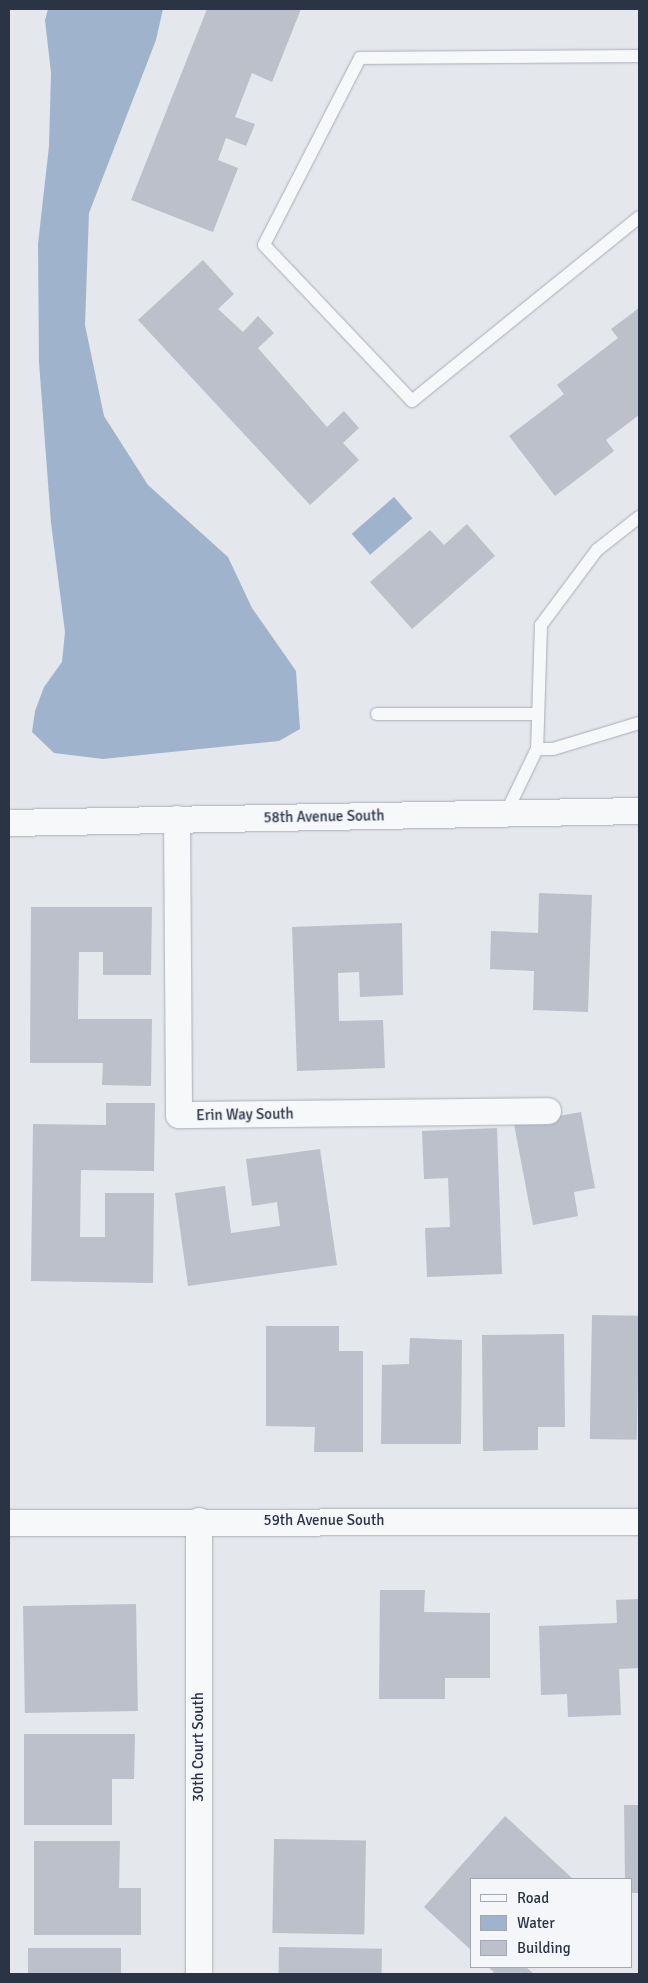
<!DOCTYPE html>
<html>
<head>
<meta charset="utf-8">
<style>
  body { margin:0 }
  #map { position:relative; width:648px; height:1983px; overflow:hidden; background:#e4e7ec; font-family:Signika,sans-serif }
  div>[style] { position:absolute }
  .water>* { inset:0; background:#9fb4cc; transform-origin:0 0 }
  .building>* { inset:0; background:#bbc0ca; transform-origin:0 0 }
  .roads { filter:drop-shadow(0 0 1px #a9aeb7) drop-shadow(0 0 1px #a9aeb7) }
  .lane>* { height:12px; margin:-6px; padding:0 6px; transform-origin:6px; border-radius:6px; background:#f7f8fa }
  .street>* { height:26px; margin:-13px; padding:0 13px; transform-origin:13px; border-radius:13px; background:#f7f8fa }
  span { translate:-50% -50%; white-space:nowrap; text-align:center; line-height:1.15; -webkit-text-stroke:4px #f4f6f9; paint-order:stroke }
  .street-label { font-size:15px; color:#2b3445 }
  .frame { position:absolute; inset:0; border:10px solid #2b3445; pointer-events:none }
  .legend { position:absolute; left:470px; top:1878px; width:162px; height:90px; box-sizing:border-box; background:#f4f6f9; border:1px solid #a4a8b1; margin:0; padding:6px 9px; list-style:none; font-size:15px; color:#2b3445 }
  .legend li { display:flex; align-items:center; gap:10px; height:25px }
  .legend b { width:25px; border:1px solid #a4a8b1 }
</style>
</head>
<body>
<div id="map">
  <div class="water">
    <i style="clip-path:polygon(48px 9px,163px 9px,156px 40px,89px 213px,85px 325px,104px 416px,148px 485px,228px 557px,252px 608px,296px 671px,300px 729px,279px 741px,103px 759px,54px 753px,32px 732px,35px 711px,44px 687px,62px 662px,65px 632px,51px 523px,39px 362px,38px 244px,49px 146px,51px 73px,45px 20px)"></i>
    <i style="left:394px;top:497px;width:28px;height:56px;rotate:49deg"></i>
  </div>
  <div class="building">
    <i style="clip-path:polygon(207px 9px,301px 9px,272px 82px,252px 73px,235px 117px,255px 124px,246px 146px,226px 138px,218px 160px,238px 168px,213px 232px,131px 200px)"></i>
    <i style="clip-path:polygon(203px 260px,234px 294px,218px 309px,243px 332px,258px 316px,274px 333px,258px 348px,327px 427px,344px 411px,359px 428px,343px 443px,359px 460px,310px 505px,138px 320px)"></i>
    <i style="clip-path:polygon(639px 308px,639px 415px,606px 440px,614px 451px,555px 496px,509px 436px,564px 394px,557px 385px,618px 338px,611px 329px)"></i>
    <i style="clip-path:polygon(467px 524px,495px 556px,412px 629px,370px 582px,430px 530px,444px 545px)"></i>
    <i style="clip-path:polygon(539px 893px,592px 895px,588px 1012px,533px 1010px,534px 971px,490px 969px,491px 931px,538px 933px)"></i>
    <i style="clip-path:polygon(31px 907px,152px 907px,151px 975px,103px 975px,103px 952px,79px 952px,78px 1019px,152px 1019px,151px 1086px,102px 1085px,103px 1063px,30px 1063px)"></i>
    <i style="clip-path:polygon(402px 923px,403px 995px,360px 997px,359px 972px,338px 973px,339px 1021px,383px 1020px,385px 1068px,297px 1071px,292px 927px)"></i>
    <i style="clip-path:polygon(106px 1103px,155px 1103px,154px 1171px,81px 1170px,80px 1237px,105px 1237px,105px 1193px,154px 1193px,153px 1283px,31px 1281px,33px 1124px,106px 1125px)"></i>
    <i style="clip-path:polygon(581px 1112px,595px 1188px,574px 1192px,578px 1216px,533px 1225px,514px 1124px)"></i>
    <i style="clip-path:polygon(497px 1128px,502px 1274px,427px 1277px,425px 1228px,450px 1227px,448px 1178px,424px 1179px,422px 1131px)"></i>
    <i style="clip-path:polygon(320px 1149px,337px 1265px,188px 1286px,175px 1193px,225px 1186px,231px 1233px,280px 1226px,277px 1202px,252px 1206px,246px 1159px)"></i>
    <i style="left:592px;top:1315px;width:47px;height:124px;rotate:1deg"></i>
    <i style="clip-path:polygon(266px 1326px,339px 1326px,339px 1351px,363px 1351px,363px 1452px,314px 1452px,315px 1427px,266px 1426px)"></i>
    <i style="clip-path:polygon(564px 1334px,565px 1427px,538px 1427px,538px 1450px,483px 1451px,482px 1335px)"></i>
    <i style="clip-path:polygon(410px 1338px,462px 1340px,461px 1444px,381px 1444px,382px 1365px,409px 1364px)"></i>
    <i style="clip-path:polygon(380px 1590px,425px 1590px,424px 1612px,490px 1613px,490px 1678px,445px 1678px,445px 1699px,379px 1699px)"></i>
    <i style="clip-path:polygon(639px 1599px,639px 1668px,619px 1669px,621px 1715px,568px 1717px,567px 1694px,541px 1695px,539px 1626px,617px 1623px,616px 1600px)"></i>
    <i style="left:136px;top:1604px;width:107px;height:113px;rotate:89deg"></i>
    <i style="clip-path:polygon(24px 1734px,135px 1734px,134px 1779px,112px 1779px,112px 1825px,24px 1825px)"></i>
    <i style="clip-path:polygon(624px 1805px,639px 1805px,639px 1893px,632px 1893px,632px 1879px,625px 1879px)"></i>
    <i style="clip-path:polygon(505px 1816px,573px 1879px,472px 1879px,472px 1951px,424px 1907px)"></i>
    <i style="left:274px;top:1839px;width:92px;height:94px;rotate:1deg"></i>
    <i style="clip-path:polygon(34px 1841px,120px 1841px,119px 1888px,141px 1888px,141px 1935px,34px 1935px)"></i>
    <i style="left:279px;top:1947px;width:103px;height:27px;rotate:1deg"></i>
    <i style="left:28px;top:1948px;width:93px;height:26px"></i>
    <i style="clip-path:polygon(488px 1967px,526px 1967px,534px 1974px,491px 1974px,494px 1972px)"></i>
  </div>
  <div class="roads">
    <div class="lane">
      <i style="left:639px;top:56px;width:279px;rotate:179.6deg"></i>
      <i style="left:360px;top:58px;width:210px;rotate:117.2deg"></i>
      <i style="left:264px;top:245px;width:215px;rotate:46.5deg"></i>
      <i style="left:412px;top:401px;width:292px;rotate:-39deg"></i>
      <i style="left:639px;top:517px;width:53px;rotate:141.8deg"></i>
      <i style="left:597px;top:550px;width:94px;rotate:126.7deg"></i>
      <i style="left:541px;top:625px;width:124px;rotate:91.8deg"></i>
      <i style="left:537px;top:749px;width:16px"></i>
      <i style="left:553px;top:749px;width:90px;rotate:-16.8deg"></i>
      <i style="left:377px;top:714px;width:161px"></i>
      <i style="left:506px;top:813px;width:71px;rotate:-64.2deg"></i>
    </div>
    <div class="street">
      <i style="left:177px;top:819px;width:296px;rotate:89.6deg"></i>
      <i style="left:179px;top:1115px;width:369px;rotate:-0.6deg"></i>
      <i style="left:9px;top:823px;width:630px;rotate:-1.09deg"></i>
      <i style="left:199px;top:1521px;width:453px;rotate:90deg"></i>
      <i style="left:9px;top:1523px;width:630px;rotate:-0.09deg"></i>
    </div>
  </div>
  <div class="street-label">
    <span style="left:324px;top:817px;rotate:-1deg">58th Avenue South</span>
    <span style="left:245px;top:1115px;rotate:-1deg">Erin Way South</span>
    <span style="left:324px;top:1521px">59th Avenue South</span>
    <span style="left:199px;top:1747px;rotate:-90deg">30th Court South</span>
  </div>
  <div class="frame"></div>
  <ul class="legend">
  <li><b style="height:6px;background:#f7f8fa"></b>Road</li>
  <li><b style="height:14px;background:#9fb4cc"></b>Water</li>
  <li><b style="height:14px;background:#bbc0ca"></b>Building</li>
  </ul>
</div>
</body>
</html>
